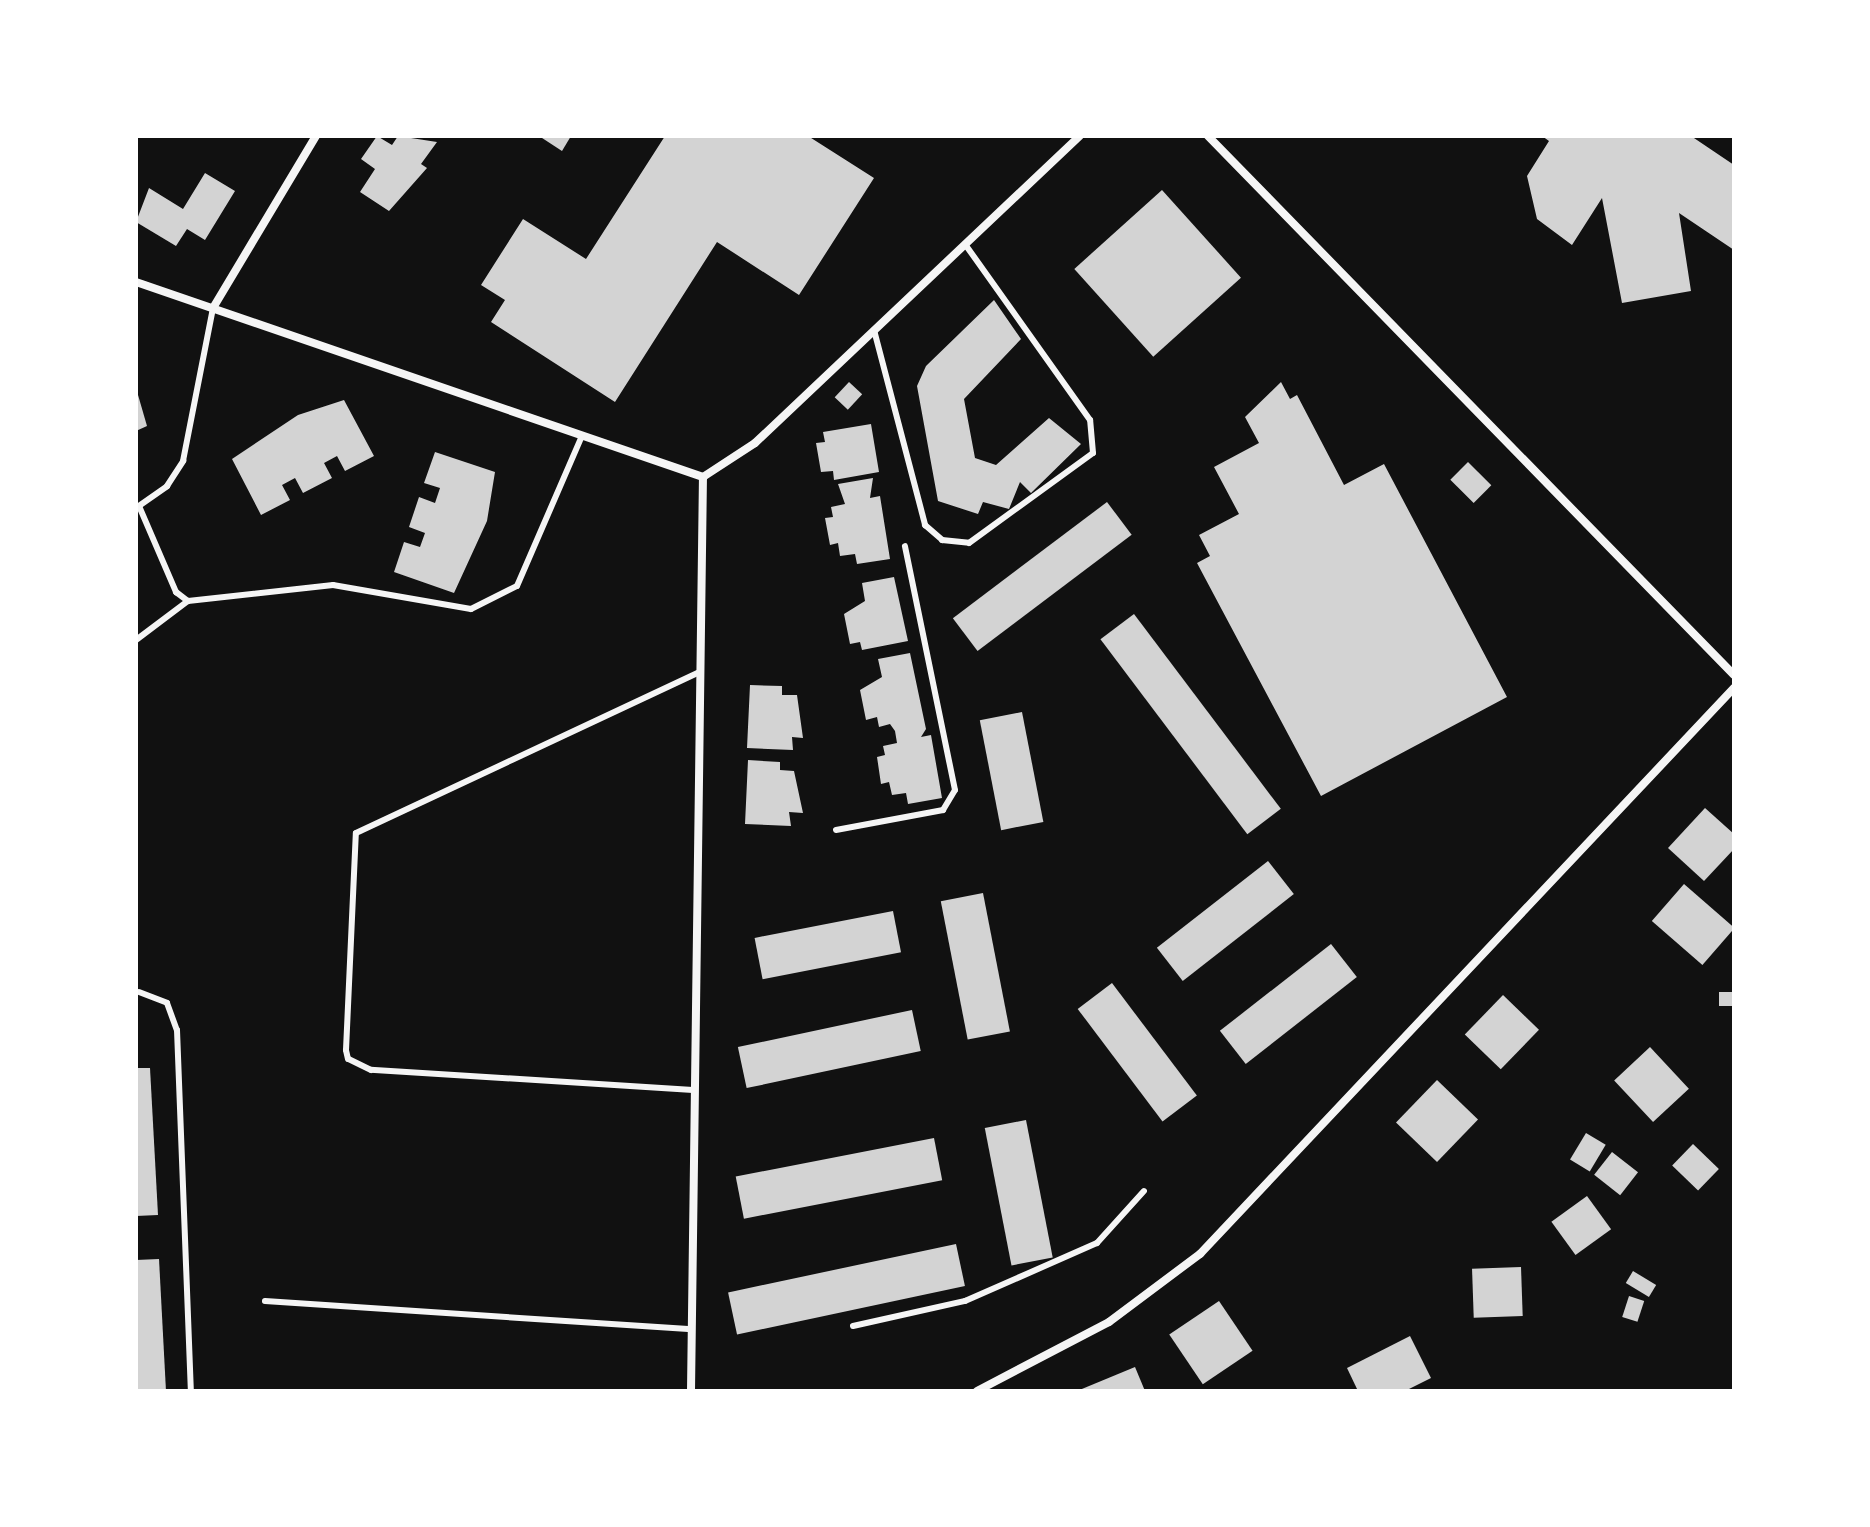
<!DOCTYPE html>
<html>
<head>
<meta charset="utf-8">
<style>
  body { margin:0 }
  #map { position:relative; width:1870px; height:1527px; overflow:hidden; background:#111; font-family:"PT Sans",sans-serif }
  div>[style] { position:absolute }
  .building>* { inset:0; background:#d3d3d3; transform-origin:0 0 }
  .service>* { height:6px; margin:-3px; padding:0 3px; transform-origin:3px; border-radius:3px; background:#f5f5f5 }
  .minor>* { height:8px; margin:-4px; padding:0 4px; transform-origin:4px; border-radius:4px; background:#f5f5f5 }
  span { translate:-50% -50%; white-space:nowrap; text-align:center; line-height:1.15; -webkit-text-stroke:6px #fff; paint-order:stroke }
  .frame { position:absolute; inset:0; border:138px solid #fff; pointer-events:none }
</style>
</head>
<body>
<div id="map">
  <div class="building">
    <i style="clip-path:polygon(377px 136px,392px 145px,398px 136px,437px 142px,421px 164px,427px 168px,389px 211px,360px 192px,375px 169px,361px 159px)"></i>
    <i style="clip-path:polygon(539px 136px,571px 136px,562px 151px)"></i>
    <i style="clip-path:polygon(665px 136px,808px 136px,874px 178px,799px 295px,717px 242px,615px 402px,491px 322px,505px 300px,481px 285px,523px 219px,586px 259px)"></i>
    <i style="clip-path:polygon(1542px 136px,1691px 136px,1734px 165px,1734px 250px,1679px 213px,1691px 291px,1622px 303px,1602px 198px,1572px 245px,1537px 219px,1527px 176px,1549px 141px)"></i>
    <i style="clip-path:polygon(205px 173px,235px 191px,205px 240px,187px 229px,176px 246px,136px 222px,149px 188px,183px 209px)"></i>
    <i style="left:1162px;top:190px;width:118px;height:118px;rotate:48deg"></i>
    <i style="clip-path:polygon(994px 300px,1021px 339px,964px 399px,975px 458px,996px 465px,1049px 418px,1081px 444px,1031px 493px,1020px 482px,1009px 509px,983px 502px,978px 514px,938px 501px,917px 386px,926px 366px)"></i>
    <i style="left:849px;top:382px;width:18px;height:21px;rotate:43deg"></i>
    <i style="clip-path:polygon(1281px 382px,1290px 399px,1297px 395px,1344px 485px,1384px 464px,1507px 697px,1321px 796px,1197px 563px,1210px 556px,1199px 535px,1239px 514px,1214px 467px,1259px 443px,1245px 417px)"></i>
    <i style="clip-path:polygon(136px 388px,147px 426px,136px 431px)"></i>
    <i style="clip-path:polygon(344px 400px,374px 456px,345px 471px,337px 456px,324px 463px,332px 478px,303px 493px,295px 478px,282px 485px,290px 500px,261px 515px,232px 459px,298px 415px)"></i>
    <i style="clip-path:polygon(871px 424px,879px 472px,834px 480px,833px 471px,821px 472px,816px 443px,825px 442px,823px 432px)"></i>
    <i style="clip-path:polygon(435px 452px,495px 472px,487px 521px,454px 593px,394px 572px,404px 542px,420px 547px,425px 533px,409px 527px,419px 497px,435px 503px,440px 488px,424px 483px)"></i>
    <i style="left:1468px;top:462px;width:33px;height:25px;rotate:45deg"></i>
    <i style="clip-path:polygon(873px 478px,870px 498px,880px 496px,890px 559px,857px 564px,855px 554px,840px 556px,838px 543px,830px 545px,825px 518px,833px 517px,831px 507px,845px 504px,838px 484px)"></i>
    <i style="left:1107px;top:502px;width:41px;height:193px;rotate:53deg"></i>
    <i style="clip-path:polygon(894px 577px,908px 641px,862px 650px,860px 642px,850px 644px,844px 614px,865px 601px,862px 583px)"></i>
    <i style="left:1134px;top:614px;width:244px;height:42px;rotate:53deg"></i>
    <i style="clip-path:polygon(910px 653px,926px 729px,921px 737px,931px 735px,942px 798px,908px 804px,906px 793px,892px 795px,889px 782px,881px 784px,877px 757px,885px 755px,883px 746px,897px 743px,895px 731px,890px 724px,879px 727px,877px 717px,866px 720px,860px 690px,882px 677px,878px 659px)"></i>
    <i style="clip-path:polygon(750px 685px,782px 686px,782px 695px,797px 695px,803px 738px,792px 737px,793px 750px,747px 748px)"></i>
    <i style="left:1022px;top:712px;width:112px;height:43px;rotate:79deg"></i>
    <i style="clip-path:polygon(748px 760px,780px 762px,780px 770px,794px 771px,803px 813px,789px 812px,791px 826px,745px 824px)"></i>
    <i style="clip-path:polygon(1705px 808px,1734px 834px,1734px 849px,1704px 881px,1668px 848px)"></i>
    <i style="left:1268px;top:861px;width:42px;height:141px;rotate:52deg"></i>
    <i style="left:1684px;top:884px;width:67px;height:49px;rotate:41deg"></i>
    <i style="left:983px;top:893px;width:141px;height:43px;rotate:79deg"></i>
    <i style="left:893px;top:911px;width:42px;height:141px;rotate:79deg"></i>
    <i style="left:1331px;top:944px;width:42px;height:141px;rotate:52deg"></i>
    <i style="left:1112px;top:983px;width:141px;height:43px;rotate:53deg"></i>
    <i style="left:1719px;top:992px;width:15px;height:14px"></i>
    <i style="left:1503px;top:995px;width:50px;height:55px;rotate:44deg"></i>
    <i style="left:912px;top:1010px;width:42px;height:178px;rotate:78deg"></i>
    <i style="left:1650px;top:1047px;width:57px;height:49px;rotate:47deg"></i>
    <i style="clip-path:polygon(136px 1068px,150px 1068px,158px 1215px,136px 1216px)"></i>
    <i style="left:1437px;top:1080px;width:57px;height:59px;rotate:44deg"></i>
    <i style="left:1026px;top:1120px;width:140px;height:42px;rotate:79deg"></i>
    <i style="left:1586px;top:1133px;width:23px;height:31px;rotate:31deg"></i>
    <i style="left:934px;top:1138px;width:43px;height:202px;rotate:79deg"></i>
    <i style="left:1693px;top:1144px;width:36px;height:30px;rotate:44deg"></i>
    <i style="left:1612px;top:1152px;width:33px;height:29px;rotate:38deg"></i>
    <i style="left:1587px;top:1196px;width:41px;height:44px;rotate:54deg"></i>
    <i style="left:956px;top:1244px;width:43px;height:233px;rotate:78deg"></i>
    <i style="clip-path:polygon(159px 1259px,166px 1391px,136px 1391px,136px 1260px)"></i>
    <i style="left:1521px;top:1267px;width:49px;height:49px;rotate:88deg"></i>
    <i style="left:1633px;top:1271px;width:27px;height:14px;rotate:31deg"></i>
    <i style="left:1629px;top:1296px;width:16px;height:22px;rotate:18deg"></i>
    <i style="left:1219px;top:1301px;width:60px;height:60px;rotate:56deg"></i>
    <i style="clip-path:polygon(1410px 1336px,1431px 1378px,1405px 1391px,1358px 1391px,1347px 1368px)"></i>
    <i style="clip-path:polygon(1135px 1367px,1145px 1391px,1077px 1391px)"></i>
  </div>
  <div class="service">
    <i style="left:874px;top:330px;width:202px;rotate:75.3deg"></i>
    <i style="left:925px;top:525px;width:23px;rotate:41deg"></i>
    <i style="left:942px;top:540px;width:27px;rotate:6deg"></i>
    <i style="left:969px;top:543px;width:153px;rotate:-36deg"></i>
    <i style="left:1093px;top:453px;width:33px;rotate:-95deg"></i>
    <i style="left:1090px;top:420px;width:216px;rotate:-125.4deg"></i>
    <i style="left:139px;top:506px;width:94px;rotate:66.7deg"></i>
    <i style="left:176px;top:592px;width:15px;rotate:37deg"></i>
    <i style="left:188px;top:601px;width:146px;rotate:-6.3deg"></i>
    <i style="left:333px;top:585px;width:140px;rotate:9.9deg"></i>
    <i style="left:471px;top:609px;width:51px;rotate:-26.6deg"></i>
    <i style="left:517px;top:586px;width:163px;rotate:-66.6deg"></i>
    <i style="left:136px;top:508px;width:38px;rotate:-35deg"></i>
    <i style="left:167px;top:486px;width:30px;rotate:-57deg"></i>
    <i style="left:183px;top:461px;width:156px;rotate:-78.9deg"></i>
    <i style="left:136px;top:640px;width:65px;rotate:-36.9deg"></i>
    <i style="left:836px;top:830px;width:109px;rotate:-10.6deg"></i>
    <i style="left:943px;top:810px;width:23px;rotate:-59deg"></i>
    <i style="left:955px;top:790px;width:249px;rotate:-101.6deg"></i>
    <i style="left:139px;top:992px;width:30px;rotate:21deg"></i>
    <i style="left:167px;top:1003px;width:29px;rotate:70deg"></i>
    <i style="left:177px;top:1030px;width:359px;rotate:87.8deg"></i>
    <i style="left:693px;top:1090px;width:323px;rotate:-176.4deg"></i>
    <i style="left:371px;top:1070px;width:25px;rotate:-154deg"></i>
    <i style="left:348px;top:1059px;width:9px;rotate:-103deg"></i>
    <i style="left:346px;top:1050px;width:217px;rotate:-87.4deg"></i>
    <i style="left:356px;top:833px;width:380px;rotate:-25.1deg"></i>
    <i style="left:265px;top:1301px;width:428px;rotate:3.8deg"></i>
    <i style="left:853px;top:1326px;width:115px;rotate:-12.6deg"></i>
    <i style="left:965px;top:1301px;width:144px;rotate:-23.7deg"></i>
    <i style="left:1097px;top:1243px;width:70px;rotate:-47.9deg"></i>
  </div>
  <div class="minor">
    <i style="left:1208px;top:136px;width:753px;rotate:45.7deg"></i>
    <i style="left:136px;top:282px;width:600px;rotate:18.98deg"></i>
    <i style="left:703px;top:477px;width:62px;rotate:-33.2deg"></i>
    <i style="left:755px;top:443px;width:447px;rotate:-43.4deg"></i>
    <i style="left:213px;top:308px;width:200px;rotate:-59.1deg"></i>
    <i style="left:691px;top:1391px;width:914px;rotate:-89.25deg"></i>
    <i style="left:977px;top:1391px;width:149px;rotate:-27.6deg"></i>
    <i style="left:1109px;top:1322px;width:114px;rotate:-36.8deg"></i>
    <i style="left:1200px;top:1254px;width:778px;rotate:-46.67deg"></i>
  </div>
  <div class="frame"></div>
</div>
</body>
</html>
